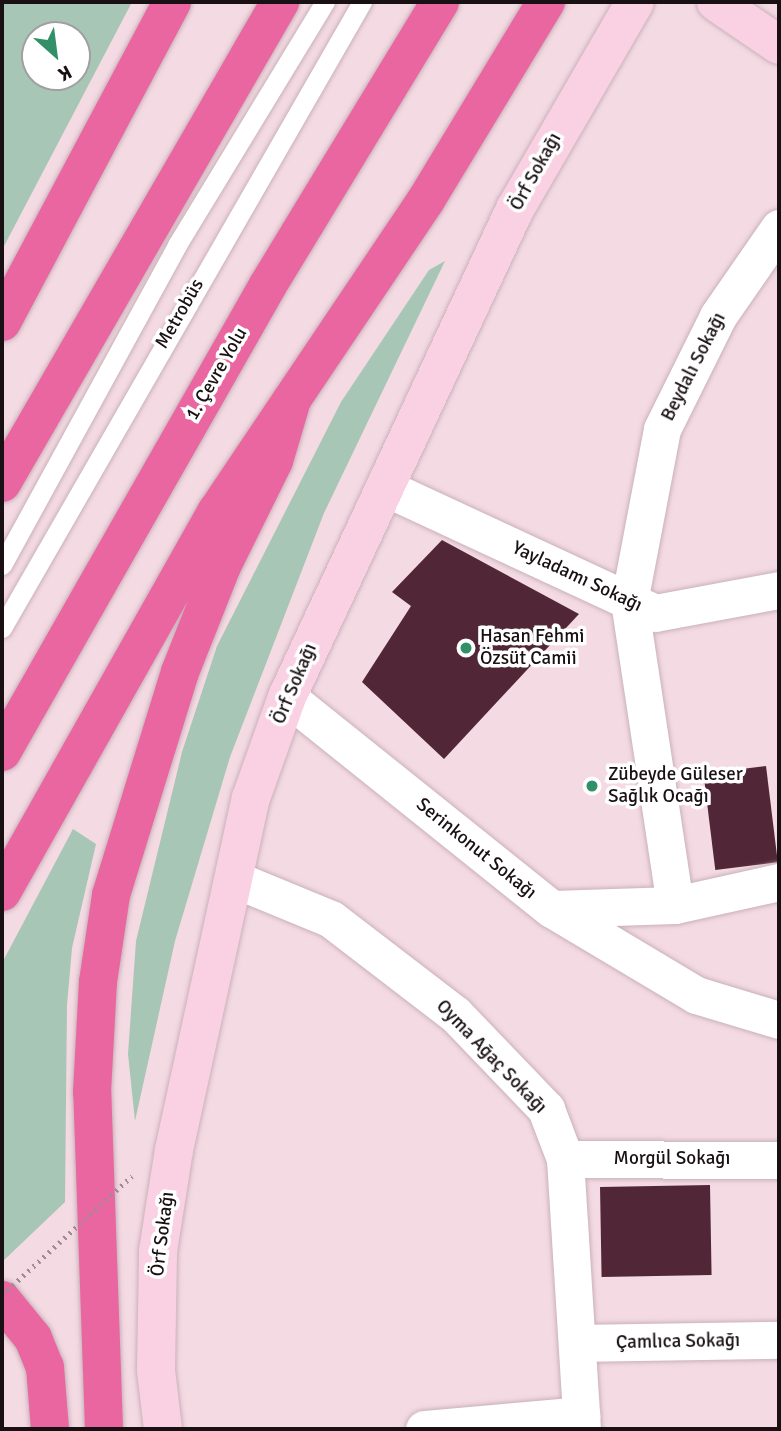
<!DOCTYPE html>
<html>
<head>
<meta charset="utf-8">
<style>
  body { margin:0 }
  #map { position:relative; width:781px; height:1431px; overflow:hidden; background:#f4dae3; font-family:Signika,sans-serif }
  div>[style] { position:absolute }
  .green>* { inset:0; background:#a7c6b5 }
  .building>* { inset:0; background:#512738; transform-origin:0 0 }
  .roads { filter:drop-shadow(0 0 2px #c9b1b9) drop-shadow(0 0 2px #c9b1b9) }
  .lane>* { height:19px; margin:-9.5px; padding:0 9.5px; transform-origin:9.5px; border-radius:9.5px; background:#fff }
  .street>* { height:37px; margin:-18.5px; padding:0 18.5px; transform-origin:18.5px; border-radius:18.5px; background:#fff }
  .secondary>* { height:38px; margin:-19px; padding:0 19px; transform-origin:19px; border-radius:19px; background:#f9d1e2 }
  .highway>* { height:38px; margin:-19px; padding:0 19px; transform-origin:19px; border-radius:19px; background:#ea66a0 }
  .path-bridge>* { height:4.5px; margin-top:-2.25px; transform-origin:0; background:repeating-linear-gradient(90deg,#9f8c93 0 2px,transparent 0 7px) }
  .dots>* { width:19px; height:19px; translate:-50% -50%; box-sizing:border-box; border:4px solid #fff; border-radius:50% }
  span { translate:-50% -50%; white-space:nowrap; text-align:center; line-height:1.15; -webkit-text-stroke:7px #fff; paint-order:stroke }
  .street-label { font-size:19px; color:#191014 }
  .poi-label { font-size:19px; color:#191014 }
  .left { translate:0 -50%; text-align:left }
  .frame { position:absolute; inset:0; border:4px solid #191014; pointer-events:none }
  .north { position:absolute; left:21px; top:21px; width:70px; height:70px; box-sizing:border-box; background:#fff; border:2px solid #a39fa1; border-radius:50%; rotate:152deg; font-size:19px; font-weight:700; line-height:28px; text-align:center; color:#191014 }
  .north::after { content:''; display:block; margin:auto; width:24px; height:32px; background:#329068; clip-path:polygon(50% 0,100% 100%,50% 72%,0 100%) }
</style>
</head>
<body>
<div id="map">
  <div class="green">
    <i style="clip-path:polygon(evenodd,5px 2px,132px 2px,2px 250px,2px 8px,5px 2px,35px 35px,77px 35px,77px 77px,35px 77px,35px 35px)"></i>
    <i style="clip-path:polygon(445px 261px,324px 513px,230px 757px,175px 941px,135px 1121px,128px 1054px,136px 941px,182px 752px,217px 646px,341px 402px,429px 270px)"></i>
    <i style="clip-path:polygon(73px 829px,96px 844px,72px 948px,67px 1005px,65px 1202px,2px 1262px,2px 963px)"></i>
  </div>
  <div class="building">
    <i style="clip-path:polygon(442px 540px,579px 614px,444px 759px,362px 682px,411px 606px,392px 592px)"></i>
    <i style="left:766px;top:766px;width:97px;height:63px;rotate:83deg"></i>
    <i style="left:710px;top:1185px;width:90px;height:110px;rotate:89deg"></i>
  </div>
  <div class="roads">
    <div class="lane">
      <i style="left:2px;top:565px;width:365px;rotate:-61.3deg"></i>
      <i style="left:177px;top:245px;width:285px;rotate:-58.7deg"></i>
      <i style="left:2px;top:628px;width:722px;rotate:-60.1deg"></i>
    </div>
    <div class="street">
      <i style="left:384px;top:487px;width:299px;rotate:24.9deg"></i>
      <i style="left:655px;top:613px;width:126px;rotate:-10.5deg"></i>
      <i style="left:287px;top:697px;width:339px;rotate:38.7deg"></i>
      <i style="left:552px;top:909px;width:168px;rotate:30.8deg"></i>
      <i style="left:696px;top:995px;width:87px;rotate:16.8deg"></i>
      <i style="left:234px;top:879px;width:105px;rotate:22.4deg"></i>
      <i style="left:331px;top:919px;width:156px;rotate:37.5deg"></i>
      <i style="left:455px;top:1014px;width:132px;rotate:46.2deg"></i>
      <i style="left:546px;top:1109px;width:53px;rotate:69.2deg"></i>
      <i style="left:565px;top:1159px;width:271px;rotate:86.4deg"></i>
      <i style="left:675px;top:905px;width:306px;rotate:-98.6deg"></i>
      <i style="left:629px;top:602px;width:176px;rotate:-79.2deg"></i>
      <i style="left:662px;top:429px;width:126px;rotate:-63.6deg"></i>
      <i style="left:718px;top:316px;width:107px;rotate:-55.3deg"></i>
      <i style="left:552px;top:909px;width:123px;rotate:-1.9deg"></i>
      <i style="left:675px;top:905px;width:107px;rotate:-12.5deg"></i>
      <i style="left:565px;top:1159px;width:214px;rotate:0.3deg"></i>
      <i style="left:577px;top:1343px;width:202px;rotate:-0.9deg"></i>
      <i style="left:424px;top:1429px;width:158px;rotate:-5.1deg"></i>
    </div>
    <div class="secondary">
      <i style="left:716px;top:2px;width:76px;rotate:34.3deg"></i>
      <i style="left:163px;top:1429px;width:59px;rotate:-96.8deg"></i>
      <i style="left:156px;top:1370px;width:119px;rotate:-89deg"></i>
      <i style="left:158px;top:1251px;width:102px;rotate:-81deg"></i>
      <i style="left:174px;top:1150px;width:360px;rotate:-77.7deg"></i>
      <i style="left:251px;top:798px;width:107px;rotate:-70.4deg"></i>
      <i style="left:287px;top:697px;width:539px;rotate:-64.96deg"></i>
      <i style="left:515px;top:209px;width:239px;rotate:-59.9deg"></i>
    </div>
    <div class="highway">
      <i style="left:2px;top:322px;width:362px;rotate:-62deg"></i>
      <i style="left:2px;top:483px;width:556px;rotate:-59.97deg"></i>
      <i style="left:2px;top:752px;width:537px;rotate:-60.33deg"></i>
      <i style="left:268px;top:285px;width:331px;rotate:-58.7deg"></i>
      <i style="left:2px;top:892px;width:437px;rotate:-60.6deg"></i>
      <i style="left:217px;top:511px;width:375px;rotate:-56.1deg"></i>
      <i style="left:426px;top:200px;width:232px;rotate:-58.8deg"></i>
      <i style="left:2px;top:1300px;width:49px;rotate:50.8deg"></i>
      <i style="left:33px;top:1338px;width:31px;rotate:68deg"></i>
      <i style="left:45px;top:1367px;width:62px;rotate:85.4deg"></i>
      <i style="left:104px;top:1429px;width:337px;rotate:-92deg"></i>
      <i style="left:92px;top:1092px;width:110px;rotate:-86.9deg"></i>
      <i style="left:98px;top:982px;width:88px;rotate:-81.5deg"></i>
      <i style="left:111px;top:895px;width:233px;rotate:-72.8deg"></i>
      <i style="left:180px;top:672px;width:114px;rotate:-68.4deg"></i>
      <i style="left:222px;top:566px;width:117px;rotate:-63.7deg"></i>
      <i style="left:274px;top:461px;width:64px;rotate:-73.6deg"></i>
    </div>
  </div>
  <div class="path-bridge">
    <i style="left:2px;top:1295px;width:176px;rotate:-42.5deg"></i>
  </div>
  <div class="dots">
    <i style="left:466px;top:648px;background:#329068"></i>
    <i style="left:592px;top:786px;background:#329068"></i>
  </div>
  <div class="street-label">
    <span style="left:536px;top:172px;rotate:-61deg">Örf Sokağı</span>
    <span style="left:180px;top:314px;rotate:-60deg">Metrobüs</span>
    <span style="left:694px;top:367px;rotate:-63deg">Beydalı Sokağı</span>
    <span style="left:217px;top:374px;rotate:-60deg">1. Çevre Yolu</span>
    <span style="left:577px;top:577px;rotate:25deg">Yayladamı Sokağı</span>
    <span style="left:295px;top:684px;rotate:-67deg">Örf Sokağı</span>
    <span style="left:476px;top:849px;rotate:39deg">Serinkonut Sokağı</span>
    <span style="left:491px;top:1057px;rotate:46deg">Oyma Ağaç Sokağı</span>
    <span style="left:672px;top:1159px">Morgül Sokağı</span>
    <span style="left:163px;top:1234px;rotate:-83deg">Örf Sokağı</span>
    <span style="left:678px;top:1342px;rotate:-1deg">Çamlıca Sokağı</span>
  </div>
  <div class="poi-label">
    <span class="left" style="left:480px;top:648px">Hasan Fehmi<br>Özsüt Camii</span>
    <span class="left" style="left:608px;top:786px">Zübeyde Güleser<br>Sağlık Ocağı</span>
  </div>
  <div class="frame"></div>
  <div class="north">K</div>
</div>
</body>
</html>
